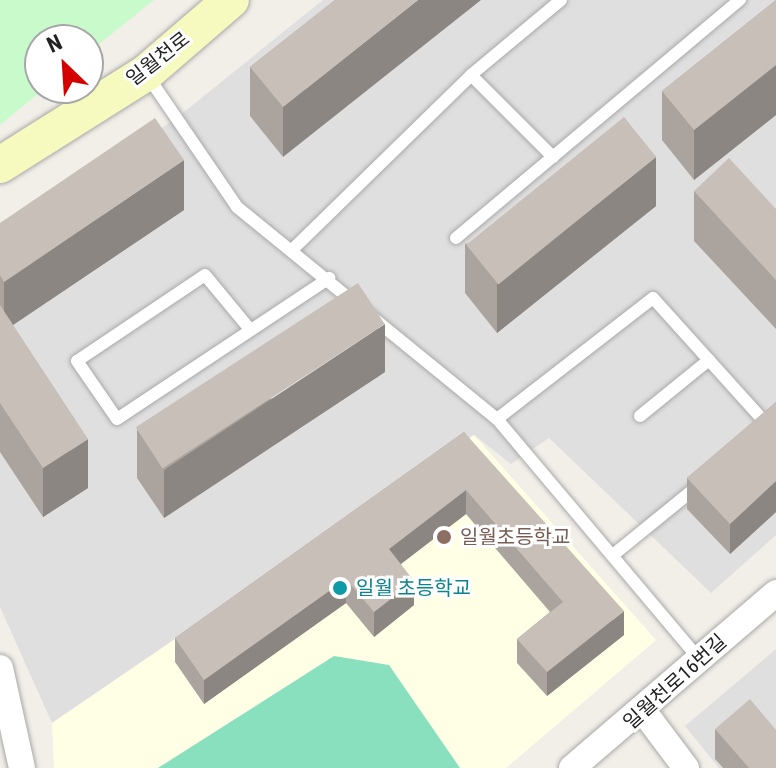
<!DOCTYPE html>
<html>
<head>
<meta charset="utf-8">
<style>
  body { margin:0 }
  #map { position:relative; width:776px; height:768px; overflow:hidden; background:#f2efe9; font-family:"Roboto Condensed","Noto Sans KR",sans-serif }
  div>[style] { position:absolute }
  .residential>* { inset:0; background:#e0dfdf }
  .education>* { inset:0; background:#ffffe5 }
  .park>* { inset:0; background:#c8facc }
  .pitch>* { inset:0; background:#88e0be }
  .roads { filter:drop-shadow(0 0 2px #a9a9a9) drop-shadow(0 0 2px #a9a9a9) }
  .lane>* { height:12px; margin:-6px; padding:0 6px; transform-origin:6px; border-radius:6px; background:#fff }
  .street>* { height:26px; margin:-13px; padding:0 13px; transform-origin:13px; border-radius:13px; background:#fff }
  .secondary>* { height:36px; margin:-18px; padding:0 18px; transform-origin:18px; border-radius:18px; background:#f7fabf }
  .wall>* { inset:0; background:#aba49e }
  .shaded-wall>* { inset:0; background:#8b8681 }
  .building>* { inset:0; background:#c7bfb8; transform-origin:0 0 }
  .dots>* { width:22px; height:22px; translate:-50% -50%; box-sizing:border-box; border:4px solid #fff; border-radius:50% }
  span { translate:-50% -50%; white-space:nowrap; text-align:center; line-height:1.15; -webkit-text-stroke:6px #fff; paint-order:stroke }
  .street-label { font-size:20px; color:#222 }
  .education-label { font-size:20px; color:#785e54 }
  .left { translate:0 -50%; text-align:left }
  .culture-label { font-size:20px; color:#0d838f }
  .north { position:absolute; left:24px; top:24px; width:80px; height:80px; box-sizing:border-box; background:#fff; border:2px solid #a7a7a7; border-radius:50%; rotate:335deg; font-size:22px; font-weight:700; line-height:32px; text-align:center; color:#222 }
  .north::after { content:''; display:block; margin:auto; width:28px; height:36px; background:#d40000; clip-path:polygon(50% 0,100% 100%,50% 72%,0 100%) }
</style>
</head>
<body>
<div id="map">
  <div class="residential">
    <i style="clip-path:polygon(323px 0,776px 0,776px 535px,711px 593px,549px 438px,511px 464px,474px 435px,52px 723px,0 607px,0 240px,179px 116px)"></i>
    <i style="clip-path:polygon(776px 649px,776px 768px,719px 768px,685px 726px)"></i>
  </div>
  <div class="education">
    <i style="clip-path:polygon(474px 435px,656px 640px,506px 768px,54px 768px,52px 723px)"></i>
  </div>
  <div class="park">
    <i style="clip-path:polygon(0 0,154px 0,88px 53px,88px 40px,40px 40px,45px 88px,0 125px)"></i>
  </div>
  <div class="pitch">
    <i style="clip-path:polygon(334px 656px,389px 665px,460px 768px,158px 768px)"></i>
  </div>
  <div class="roads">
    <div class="lane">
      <i style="left:147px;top:75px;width:160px;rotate:55.7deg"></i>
      <i style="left:237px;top:207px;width:335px;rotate:39.2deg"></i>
      <i style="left:497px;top:419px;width:314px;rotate:49.9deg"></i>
      <i style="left:471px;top:75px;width:116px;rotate:45deg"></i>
      <i style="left:456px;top:238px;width:371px;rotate:-40deg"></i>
      <i style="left:293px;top:249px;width:249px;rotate:-44.3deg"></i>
      <i style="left:471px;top:75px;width:117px;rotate:-39.8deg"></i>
      <i style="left:248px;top:327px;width:67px;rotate:-129.6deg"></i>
      <i style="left:205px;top:275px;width:154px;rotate:146.1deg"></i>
      <i style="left:77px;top:361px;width:70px;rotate:55.4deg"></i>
      <i style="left:117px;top:419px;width:255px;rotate:-33.6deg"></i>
      <i style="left:640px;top:416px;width:89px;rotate:-39.1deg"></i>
      <i style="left:497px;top:419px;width:197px;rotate:-37.8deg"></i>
      <i style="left:653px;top:298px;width:173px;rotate:48deg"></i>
      <i style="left:613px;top:555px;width:111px;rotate:-39.1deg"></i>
    </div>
    <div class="street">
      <i style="left:0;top:668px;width:102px;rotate:77.6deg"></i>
      <i style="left:644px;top:712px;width:70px;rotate:53.1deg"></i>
      <i style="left:572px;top:768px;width:269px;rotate:-40.6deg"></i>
    </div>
    <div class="secondary">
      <i style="left:0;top:165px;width:173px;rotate:-32.2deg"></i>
      <i style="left:146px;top:73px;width:112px;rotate:-40.7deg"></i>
    </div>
  </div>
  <div class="wall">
    <i style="clip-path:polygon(335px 0,283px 157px,250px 116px,250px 67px)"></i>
    <i style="clip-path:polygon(776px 0,776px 115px,694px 180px,662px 140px,662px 91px)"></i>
    <i style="clip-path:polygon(694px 191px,776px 209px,776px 329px,694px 241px)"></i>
    <i style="clip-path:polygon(656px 206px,497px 333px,465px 293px,465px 244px)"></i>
    <i style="clip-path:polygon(184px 210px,13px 325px,88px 488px,43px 517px,0 452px,0 223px)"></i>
    <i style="clip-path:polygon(385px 372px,164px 518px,137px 478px,137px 430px)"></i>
    <i style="clip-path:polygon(776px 402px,776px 512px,730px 554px,687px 509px,687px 478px)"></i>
    <i style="clip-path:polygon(464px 432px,624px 635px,547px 696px,517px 663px,517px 639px,550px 612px,466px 514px,401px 564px,414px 605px,374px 637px,346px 603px,204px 704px,175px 662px,175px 638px)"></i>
    <i style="clip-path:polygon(715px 729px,776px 768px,723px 768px,715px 759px)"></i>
  </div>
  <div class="shaded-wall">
    <i style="clip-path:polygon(418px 0,481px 0,283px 157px,283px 107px)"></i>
    <i style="clip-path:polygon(776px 65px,776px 115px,694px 180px,694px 130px)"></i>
    <i style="clip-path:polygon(656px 157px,656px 206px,497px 333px,497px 284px)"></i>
    <i style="clip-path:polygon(184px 160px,184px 210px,4px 331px,4px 282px)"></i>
    <i style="clip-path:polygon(385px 324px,385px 372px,164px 518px,164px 470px)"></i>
    <i style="clip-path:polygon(88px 439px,88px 488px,43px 517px,43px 468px)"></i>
    <i style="clip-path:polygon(776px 481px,776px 512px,730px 554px,730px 524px)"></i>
    <i style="clip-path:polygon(466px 490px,466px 514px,389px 573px,389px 549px)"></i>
    <i style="clip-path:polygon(346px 579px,346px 603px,204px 704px,204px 680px)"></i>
    <i style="clip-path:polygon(414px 581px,414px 605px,374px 637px,374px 612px)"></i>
    <i style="clip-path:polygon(624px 611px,624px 635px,547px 696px,547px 672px)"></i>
  </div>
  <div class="building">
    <i style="clip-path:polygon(335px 0,418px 0,283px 107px,250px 67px)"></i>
    <i style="clip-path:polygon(776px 0,776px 65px,694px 130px,662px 91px)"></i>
    <i style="left:624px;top:117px;width:51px;height:203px;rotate:51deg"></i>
    <i style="clip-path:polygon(155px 118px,184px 160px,4px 282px,0 275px,0 223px)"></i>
    <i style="clip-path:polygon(729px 158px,776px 209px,776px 280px,694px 191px)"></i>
    <i style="left:358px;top:283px;width:49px;height:265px;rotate:57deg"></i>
    <i style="clip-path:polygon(0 305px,88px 439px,43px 468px,0 403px)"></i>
    <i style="clip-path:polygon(776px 402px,776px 481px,730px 524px,687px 478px)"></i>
    <i style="clip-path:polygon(464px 432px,624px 611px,547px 672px,517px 639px,563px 602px,466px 490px,389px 549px,414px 581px,374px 612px,346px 579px,204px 680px,175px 638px)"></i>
    <i style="clip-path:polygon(750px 699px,776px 730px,776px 768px,749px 768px,715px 729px)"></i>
  </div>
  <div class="dots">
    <i style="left:444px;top:537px;background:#8d6e63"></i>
    <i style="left:340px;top:588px;background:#0f9aa8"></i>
  </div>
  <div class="street-label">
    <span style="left:158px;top:59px;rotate:-38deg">일월천로</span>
    <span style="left:675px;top:682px;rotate:-42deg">일월천로16번길</span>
  </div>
  <div class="education-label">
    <span class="left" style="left:460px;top:537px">일월초등학교</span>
  </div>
  <div class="culture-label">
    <span class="left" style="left:356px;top:588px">일월 초등학교</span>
  </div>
  <div class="north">N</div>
</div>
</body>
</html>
